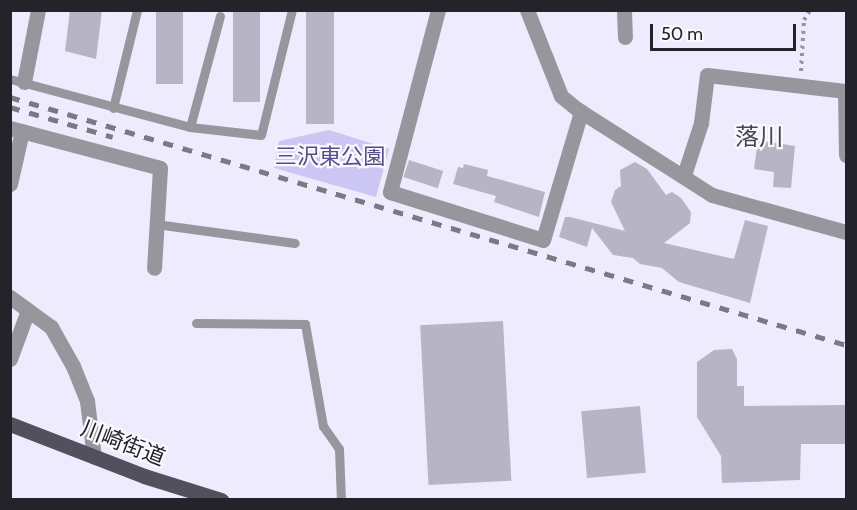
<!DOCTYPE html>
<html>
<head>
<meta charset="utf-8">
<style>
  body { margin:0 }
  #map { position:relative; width:857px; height:510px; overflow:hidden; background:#edebfd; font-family:Cabin,"Noto Sans JP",sans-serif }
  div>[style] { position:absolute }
  .green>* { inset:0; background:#ccc6f5 }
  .building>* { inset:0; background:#b6b4c5; transform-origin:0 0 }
  .path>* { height:4px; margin-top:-2px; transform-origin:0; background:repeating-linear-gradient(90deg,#94929f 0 3px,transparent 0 7.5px) }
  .lane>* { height:9px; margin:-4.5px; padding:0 4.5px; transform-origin:4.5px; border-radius:4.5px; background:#97969d }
  .street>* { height:15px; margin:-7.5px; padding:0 7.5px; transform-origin:7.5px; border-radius:7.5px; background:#97969d }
  .primary>* { height:15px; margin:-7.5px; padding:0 7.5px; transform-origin:7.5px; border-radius:7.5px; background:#51505c }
  .rail>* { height:4.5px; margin-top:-2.25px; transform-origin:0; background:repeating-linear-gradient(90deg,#7a7984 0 10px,transparent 0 20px) }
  span { translate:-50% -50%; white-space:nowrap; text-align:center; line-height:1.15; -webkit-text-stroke:4.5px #fafafe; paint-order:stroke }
  .park-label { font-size:22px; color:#594a8f }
  .street-label { font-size:22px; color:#242329 }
  .neighbourhood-label { font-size:24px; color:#474554 }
  .frame { position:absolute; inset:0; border:12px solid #242329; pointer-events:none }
  .scale { position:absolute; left:650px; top:24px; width:146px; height:27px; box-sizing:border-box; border:3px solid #242329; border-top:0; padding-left:8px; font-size:18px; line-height:21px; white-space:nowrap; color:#242329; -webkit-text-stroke:4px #fafafe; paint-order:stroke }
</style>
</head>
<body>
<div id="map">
  <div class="green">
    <i style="clip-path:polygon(329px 130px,389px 149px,376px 197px,274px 168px,279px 141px)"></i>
  </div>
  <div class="building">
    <i style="clip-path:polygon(70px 10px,102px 10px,96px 59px,65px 51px)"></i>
    <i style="left:156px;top:10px;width:27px;height:74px"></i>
    <i style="left:233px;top:10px;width:27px;height:92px"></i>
    <i style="left:306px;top:10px;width:28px;height:114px"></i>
    <i style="clip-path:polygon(758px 140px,795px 146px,791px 188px,773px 187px,774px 172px,754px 169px)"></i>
    <i style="left:409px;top:160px;width:36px;height:18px;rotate:18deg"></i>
    <i style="clip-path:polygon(635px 162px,647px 169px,666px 195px,672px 192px,681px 198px,691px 212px,690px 223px,664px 243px,734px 259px,745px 220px,768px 226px,750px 303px,679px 282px,662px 268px,640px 264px,633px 258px,613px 255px,592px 228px,587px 247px,559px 237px,565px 217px,570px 217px,625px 231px,611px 202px,615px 190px,621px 186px,620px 170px)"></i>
    <i style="clip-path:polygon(464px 164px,488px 170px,487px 176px,545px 192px,539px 217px,494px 202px,496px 196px,453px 184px,458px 167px,463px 168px)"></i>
    <i style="left:503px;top:321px;width:160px;height:83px;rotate:87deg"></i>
    <i style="clip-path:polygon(732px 349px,737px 359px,737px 386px,744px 386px,744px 406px,846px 405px,846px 444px,801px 444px,800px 480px,722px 483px,721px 456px,697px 417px,697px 362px,714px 350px)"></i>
    <i style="left:640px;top:406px;width:67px;height:59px;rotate:85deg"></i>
  </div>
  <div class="path">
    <i style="left:801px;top:71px;width:51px;rotate:-86.6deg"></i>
    <i style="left:804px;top:20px;width:12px;rotate:-59deg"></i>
  </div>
  <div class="lane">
    <i style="left:10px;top:79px;width:186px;rotate:14.9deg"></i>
    <i style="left:190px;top:127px;width:71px;rotate:6.4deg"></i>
    <i style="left:261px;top:135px;width:129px;rotate:-76.1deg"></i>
    <i style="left:113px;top:108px;width:101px;rotate:-76.2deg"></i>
    <i style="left:190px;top:127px;width:115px;rotate:-74.9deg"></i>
    <i style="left:156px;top:224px;width:140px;rotate:7.8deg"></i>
    <i style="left:196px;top:323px;width:109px;rotate:0.5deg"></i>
    <i style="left:305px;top:324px;width:104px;rotate:80deg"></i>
    <i style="left:323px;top:426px;width:28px;rotate:55deg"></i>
    <i style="left:339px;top:449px;width:51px;rotate:87.8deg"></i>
  </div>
  <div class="street">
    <i style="left:438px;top:10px;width:188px;rotate:104.8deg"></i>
    <i style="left:390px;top:192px;width:160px;rotate:17.4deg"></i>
    <i style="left:543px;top:240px;width:134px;rotate:-73.5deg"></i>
    <i style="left:527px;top:10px;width:92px;rotate:68.4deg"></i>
    <i style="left:561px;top:96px;width:21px;rotate:39deg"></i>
    <i style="left:577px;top:109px;width:160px;rotate:32.5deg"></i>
    <i style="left:712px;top:195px;width:139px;rotate:15.4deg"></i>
    <i style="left:624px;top:10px;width:27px;rotate:88deg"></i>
    <i style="left:24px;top:82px;width:73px;rotate:-79deg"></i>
    <i style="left:10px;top:128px;width:155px;rotate:14.9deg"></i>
    <i style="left:160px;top:168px;width:100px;rotate:93.4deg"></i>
    <i style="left:684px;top:175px;width:55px;rotate:-71.9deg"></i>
    <i style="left:701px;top:123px;width:48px;rotate:-82.9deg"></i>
    <i style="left:707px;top:75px;width:139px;rotate:6.6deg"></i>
    <i style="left:845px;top:91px;width:64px;rotate:89.1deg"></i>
    <i style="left:10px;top:184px;width:54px;rotate:-77.2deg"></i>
    <i style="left:10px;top:297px;width:51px;rotate:36.2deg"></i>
    <i style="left:51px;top:327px;width:45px;rotate:60.6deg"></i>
    <i style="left:73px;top:366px;width:38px;rotate:68deg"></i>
    <i style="left:87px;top:401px;width:56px;rotate:82.9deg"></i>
    <i style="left:10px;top:359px;width:52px;rotate:-69.8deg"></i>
  </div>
  <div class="primary">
    <i style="left:10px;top:424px;width:144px;rotate:21.2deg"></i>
    <i style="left:144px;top:476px;width:81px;rotate:17.3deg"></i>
  </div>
  <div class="rail">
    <i style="left:10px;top:97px;width:872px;rotate:16.52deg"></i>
    <i style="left:10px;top:107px;width:107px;rotate:16.2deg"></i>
  </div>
  <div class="park-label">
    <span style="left:330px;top:157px">三沢東公園</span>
  </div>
  <div class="street-label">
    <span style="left:123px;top:443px;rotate:21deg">川崎街道</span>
  </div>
  <div class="neighbourhood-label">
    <span style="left:759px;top:137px">落川</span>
  </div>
  <div class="frame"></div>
  <div class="scale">50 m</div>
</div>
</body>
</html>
